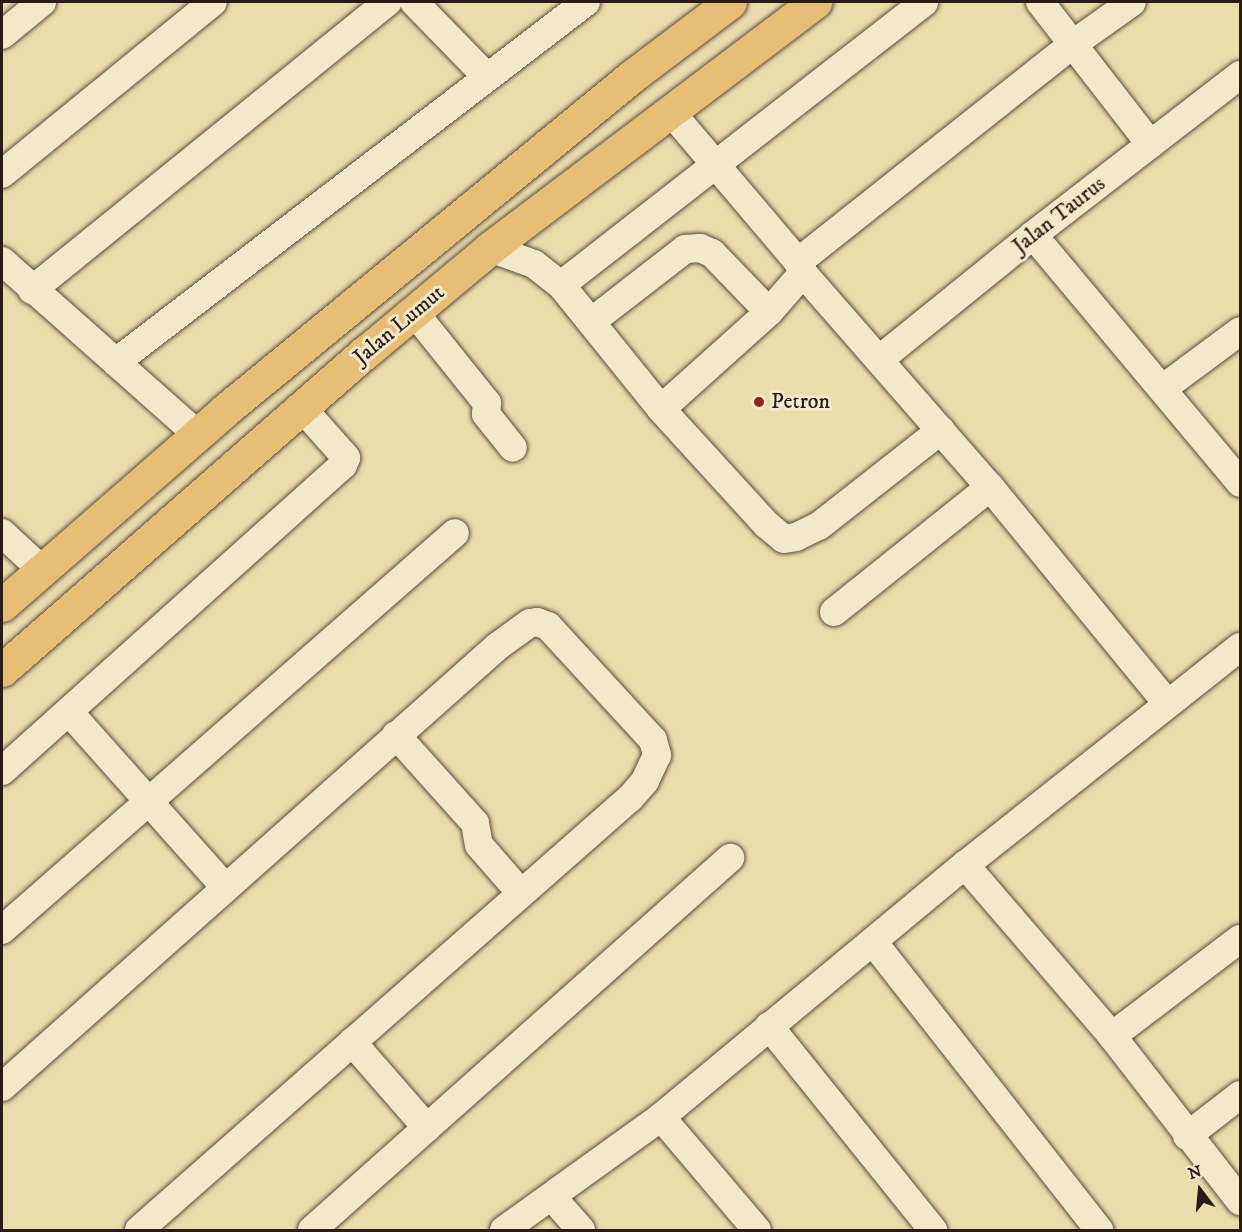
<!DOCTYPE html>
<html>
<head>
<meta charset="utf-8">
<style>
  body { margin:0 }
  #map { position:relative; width:1242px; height:1232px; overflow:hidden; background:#ecdcac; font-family:"IM FELL DW Pica",serif }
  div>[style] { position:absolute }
  .roads { filter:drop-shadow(0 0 2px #5b4b3c) drop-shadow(0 0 2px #5b4b3c) }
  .minor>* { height:28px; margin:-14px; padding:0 14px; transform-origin:14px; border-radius:14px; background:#f3e8c9 }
  .major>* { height:33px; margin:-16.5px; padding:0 16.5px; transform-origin:16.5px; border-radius:16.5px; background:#e6be76 }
  .dots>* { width:16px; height:16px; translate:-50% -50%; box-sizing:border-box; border:3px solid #f3e8c9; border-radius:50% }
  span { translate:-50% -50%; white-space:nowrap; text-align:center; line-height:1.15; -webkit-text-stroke:6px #f3e8c9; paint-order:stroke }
  .street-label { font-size:22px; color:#2b1b16 }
  .poi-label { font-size:22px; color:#2b1b16 }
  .left { translate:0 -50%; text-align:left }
  .frame { position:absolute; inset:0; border:3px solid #2b1b16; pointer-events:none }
  .north { position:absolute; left:1170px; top:1160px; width:60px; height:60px; -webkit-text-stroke:4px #f3e8c9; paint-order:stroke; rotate:344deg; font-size:16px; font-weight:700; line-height:24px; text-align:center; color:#2b1b16 }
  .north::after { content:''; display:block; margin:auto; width:21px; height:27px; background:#2b1b16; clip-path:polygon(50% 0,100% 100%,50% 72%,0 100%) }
</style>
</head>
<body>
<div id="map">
  <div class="roads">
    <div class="minor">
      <i style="left:414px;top:2px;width:105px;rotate:45.8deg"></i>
      <i style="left:1040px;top:2px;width:180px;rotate:52.2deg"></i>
      <i style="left:2px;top:35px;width:52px;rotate:-39.5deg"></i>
      <i style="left:670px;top:111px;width:198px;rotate:49.7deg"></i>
      <i style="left:798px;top:262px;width:12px;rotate:66deg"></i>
      <i style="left:803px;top:273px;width:284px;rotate:48.9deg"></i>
      <i style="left:990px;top:487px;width:279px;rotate:50.7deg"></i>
      <i style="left:2px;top:174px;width:272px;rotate:-39.2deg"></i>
      <i style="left:1033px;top:235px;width:323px;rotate:50.1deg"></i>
      <i style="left:490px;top:248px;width:47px;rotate:20deg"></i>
      <i style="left:534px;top:264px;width:34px;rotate:38deg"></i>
      <i style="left:561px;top:285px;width:460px;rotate:-37.9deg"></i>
      <i style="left:2px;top:261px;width:261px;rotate:41.6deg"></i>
      <i style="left:798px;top:262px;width:351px;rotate:-38.4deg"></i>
      <i style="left:1073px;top:44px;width:72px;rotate:-35.4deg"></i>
      <i style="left:561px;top:285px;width:159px;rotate:51.1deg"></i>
      <i style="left:661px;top:409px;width:156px;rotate:47.6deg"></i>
      <i style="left:766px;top:524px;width:23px;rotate:40deg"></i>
      <i style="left:784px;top:539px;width:12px;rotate:-9deg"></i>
      <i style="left:796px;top:537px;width:25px;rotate:-26deg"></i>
      <i style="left:819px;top:526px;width:155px;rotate:-38.2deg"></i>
      <i style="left:32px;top:290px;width:458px;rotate:-39deg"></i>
      <i style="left:414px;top:312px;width:117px;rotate:51.3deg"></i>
      <i style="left:487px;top:403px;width:11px;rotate:95deg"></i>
      <i style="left:486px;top:414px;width:43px;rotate:51.5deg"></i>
      <i style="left:591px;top:322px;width:119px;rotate:-37.8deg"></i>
      <i style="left:685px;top:249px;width:15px;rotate:-4deg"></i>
      <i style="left:700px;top:248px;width:13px;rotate:23deg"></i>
      <i style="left:712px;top:253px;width:82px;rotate:46deg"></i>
      <i style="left:880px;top:359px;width:197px;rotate:-39deg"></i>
      <i style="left:1033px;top:235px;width:262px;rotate:-37.7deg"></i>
      <i style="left:116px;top:362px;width:592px;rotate:-37.45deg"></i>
      <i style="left:1162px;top:389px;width:97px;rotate:-36.6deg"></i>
      <i style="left:661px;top:409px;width:145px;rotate:-41.9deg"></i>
      <i style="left:769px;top:312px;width:52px;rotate:-48.9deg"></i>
      <i style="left:2px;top:533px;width:54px;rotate:42.8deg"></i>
      <i style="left:834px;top:612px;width:200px;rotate:-38.7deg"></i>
      <i style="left:69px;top:712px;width:234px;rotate:48.3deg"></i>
      <i style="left:396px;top:735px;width:118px;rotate:48.1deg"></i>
      <i style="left:475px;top:823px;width:22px;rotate:80deg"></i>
      <i style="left:479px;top:845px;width:62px;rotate:48.9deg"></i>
      <i style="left:2px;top:771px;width:458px;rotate:-41.9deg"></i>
      <i style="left:343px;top:465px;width:8px;rotate:-67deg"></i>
      <i style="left:346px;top:458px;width:6px;rotate:-129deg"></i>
      <i style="left:342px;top:453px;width:59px;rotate:-131.6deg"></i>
      <i style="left:965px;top:865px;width:225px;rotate:49.3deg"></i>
      <i style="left:1112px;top:1036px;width:209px;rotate:52.2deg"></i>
      <i style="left:2px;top:930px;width:602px;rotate:-41.23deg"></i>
      <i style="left:874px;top:943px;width:365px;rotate:51.9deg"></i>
      <i style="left:769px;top:1026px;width:262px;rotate:51.2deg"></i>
      <i style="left:1112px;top:1036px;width:161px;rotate:-37.2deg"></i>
      <i style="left:352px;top:1042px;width:114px;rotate:48.9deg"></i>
      <i style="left:2px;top:1087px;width:664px;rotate:-41.64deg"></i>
      <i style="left:498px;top:646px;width:39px;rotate:-36deg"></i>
      <i style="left:530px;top:623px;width:7px;rotate:-8deg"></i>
      <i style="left:537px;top:622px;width:12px;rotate:20deg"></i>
      <i style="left:548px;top:626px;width:155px;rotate:47.4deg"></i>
      <i style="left:653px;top:740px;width:16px;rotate:75deg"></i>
      <i style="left:657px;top:755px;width:29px;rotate:115deg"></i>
      <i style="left:645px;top:781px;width:23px;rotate:131deg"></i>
      <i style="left:630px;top:798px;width:654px;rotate:138.66deg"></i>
      <i style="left:661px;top:1117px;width:148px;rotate:49.7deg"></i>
      <i style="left:1187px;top:1136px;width:67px;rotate:-37.7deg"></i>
      <i style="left:552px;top:1197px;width:44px;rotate:48.7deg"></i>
      <i style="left:312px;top:1230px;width:560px;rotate:-41.67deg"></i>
      <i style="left:504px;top:1230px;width:193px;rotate:-35.7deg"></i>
      <i style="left:661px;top:1117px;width:395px;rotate:-39.7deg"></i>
      <i style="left:965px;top:865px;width:351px;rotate:-38.4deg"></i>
    </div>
    <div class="major">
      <i style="left:2px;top:605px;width:295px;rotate:-41.1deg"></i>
      <i style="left:224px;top:411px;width:527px;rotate:-39.37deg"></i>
      <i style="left:631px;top:77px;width:124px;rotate:-37.1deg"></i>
      <i style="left:2px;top:670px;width:485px;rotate:-41.2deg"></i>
      <i style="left:367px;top:351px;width:160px;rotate:-39.9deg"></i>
      <i style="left:490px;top:248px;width:408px;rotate:-37.1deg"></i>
    </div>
  </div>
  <div class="dots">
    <i style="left:759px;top:402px;background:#8f2418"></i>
  </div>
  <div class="street-label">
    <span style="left:1059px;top:215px;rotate:-38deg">Jalan Taurus</span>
    <span style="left:399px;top:325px;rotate:-40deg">Jalan Lumut</span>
  </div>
  <div class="poi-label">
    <span class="left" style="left:771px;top:402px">Petron</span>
  </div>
  <div class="frame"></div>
  <div class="north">N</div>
</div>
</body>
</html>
